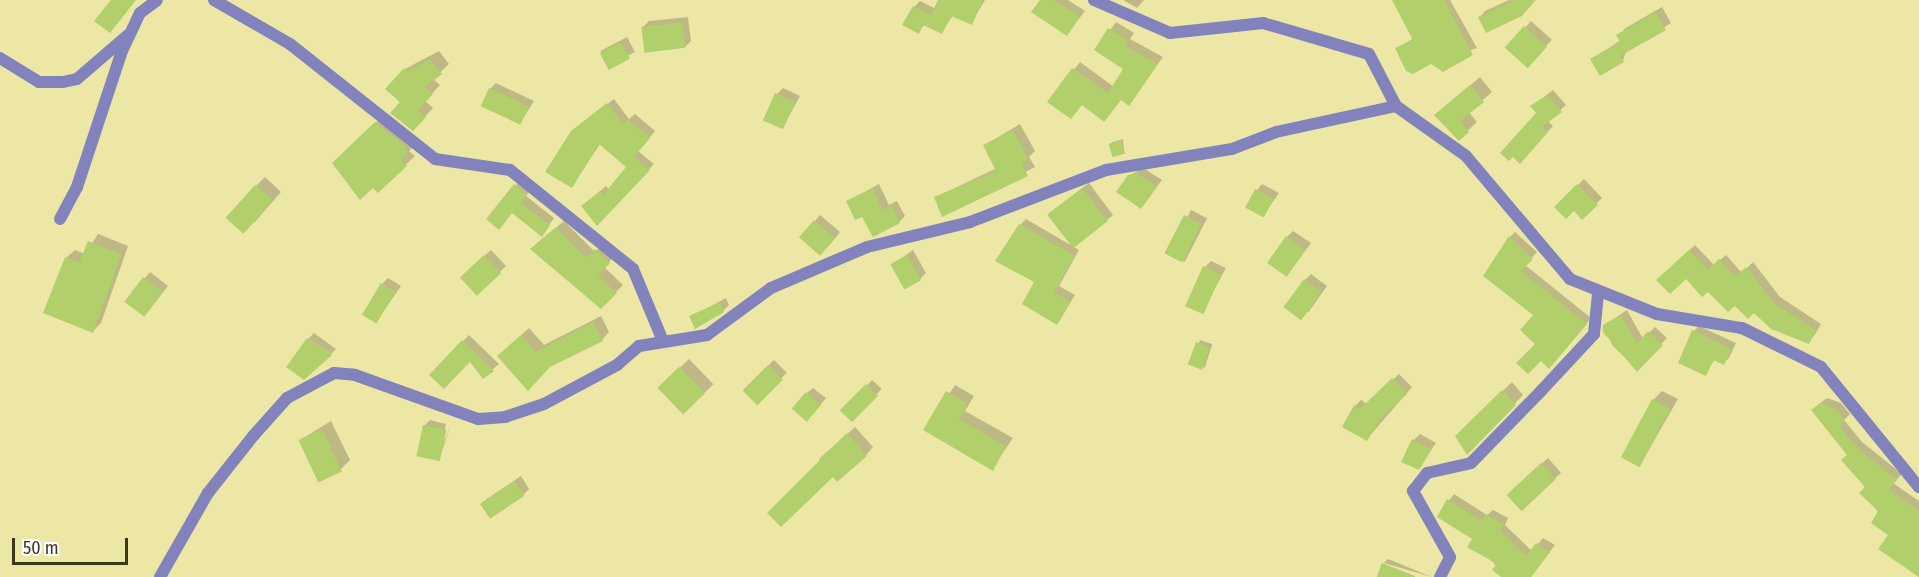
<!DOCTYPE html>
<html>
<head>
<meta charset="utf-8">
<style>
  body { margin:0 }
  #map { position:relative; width:1919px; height:577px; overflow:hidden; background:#ede7a6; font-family:"Fira Sans Condensed",sans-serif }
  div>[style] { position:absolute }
  .shadow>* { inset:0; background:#0003; transform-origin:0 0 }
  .building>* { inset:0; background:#b1cf6b; transform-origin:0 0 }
  .minor>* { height:12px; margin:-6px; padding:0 6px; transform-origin:6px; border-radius:6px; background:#8283bc }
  span { translate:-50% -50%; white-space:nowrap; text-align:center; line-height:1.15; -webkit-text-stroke:4.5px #fff; paint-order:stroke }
  .scale { position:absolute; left:12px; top:538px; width:116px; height:27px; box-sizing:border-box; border:3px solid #3a371d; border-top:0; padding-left:8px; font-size:18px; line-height:21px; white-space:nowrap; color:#3a371d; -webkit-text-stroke:4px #fff; paint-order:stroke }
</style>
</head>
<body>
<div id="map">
  <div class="shadow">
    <i style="clip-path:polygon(940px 0,985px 0,971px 23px,953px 15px,942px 32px,925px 24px,918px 32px,914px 7px,920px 1px,936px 9px)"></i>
    <i style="clip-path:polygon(1041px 0,1068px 0,1085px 11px,1067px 34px)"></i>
    <i style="clip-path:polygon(1123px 0,1144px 0,1137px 8px)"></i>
    <i style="clip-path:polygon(1393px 0,1450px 0,1477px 48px,1432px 63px,1396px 49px,1414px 38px)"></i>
    <i style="clip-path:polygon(1509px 0,1535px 0,1480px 17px,1485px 11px)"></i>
    <i style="clip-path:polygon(1662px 7px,1671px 23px,1626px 51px,1623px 61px,1592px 59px,1621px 40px,1624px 29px)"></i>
    <i style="clip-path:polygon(688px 17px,691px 41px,685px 47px,643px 27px,649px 21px)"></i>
    <i style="left:1531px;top:21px;width:28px;height:36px;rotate:42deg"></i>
    <i style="clip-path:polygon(1116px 22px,1134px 33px,1130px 39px,1163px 57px,1129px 104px,1122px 99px,1083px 104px,1071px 117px,1049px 102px,1080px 62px,1114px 87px,1125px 68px,1096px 49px)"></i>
    <i style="left:627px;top:37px;width:17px;height:30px;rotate:62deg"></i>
    <i style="clip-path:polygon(439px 51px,449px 64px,433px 79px,440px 85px,425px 101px,433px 108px,421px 121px,402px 102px,405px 69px)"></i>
    <i style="clip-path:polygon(1480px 77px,1492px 92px,1469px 112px,1477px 122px,1459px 139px,1436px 115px)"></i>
    <i style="clip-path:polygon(496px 83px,534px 101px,520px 123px,490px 89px)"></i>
    <i style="clip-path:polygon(783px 88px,800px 96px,783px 127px,777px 94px)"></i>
    <i style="clip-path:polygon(1553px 90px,1566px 105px,1548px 121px,1553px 126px,1525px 156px,1538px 113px,1532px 106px)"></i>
    <i style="clip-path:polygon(614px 99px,629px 119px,635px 114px,655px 131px,638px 151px,654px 164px,597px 224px,589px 201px,606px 186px,609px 189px,628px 166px,600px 144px,572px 186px,572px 132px)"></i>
    <i style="clip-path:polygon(385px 114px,416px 144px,409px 151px,415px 156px,378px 191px,334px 163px)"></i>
    <i style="clip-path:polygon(1020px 124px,1035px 151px,1029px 157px,1035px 167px,943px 215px,936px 197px,997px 168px,985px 145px)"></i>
    <i style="clip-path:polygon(1123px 139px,1124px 152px,1110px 145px,1113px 142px)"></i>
    <i style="clip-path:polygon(1143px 168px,1162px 180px,1141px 207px,1129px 176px)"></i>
    <i style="clip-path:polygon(265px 177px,281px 192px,254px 223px,256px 186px)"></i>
    <i style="clip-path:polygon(521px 179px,532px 188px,526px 196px,554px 218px,542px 235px,513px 212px,489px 219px)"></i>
    <i style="clip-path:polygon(1584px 179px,1602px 198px,1582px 218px,1574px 209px,1556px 207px)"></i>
    <i style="clip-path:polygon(1089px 183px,1113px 215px,1107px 220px,1048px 214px)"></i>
    <i style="clip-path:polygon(879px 184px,889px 205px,897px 201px,905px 216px,899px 222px,863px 215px,848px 201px)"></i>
    <i style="clip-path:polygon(1262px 184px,1279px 193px,1263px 216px,1257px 190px)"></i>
    <i style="left:1191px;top:210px;width:18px;height:49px;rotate:27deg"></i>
    <i style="clip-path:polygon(820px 215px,840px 232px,827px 248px,815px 221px)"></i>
    <i style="clip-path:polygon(1026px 219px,1079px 250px,1059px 286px,1075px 295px,1057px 323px,1036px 281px,1020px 225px)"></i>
    <i style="clip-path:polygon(564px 221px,595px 252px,604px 243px,617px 254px,604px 267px,623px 285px,601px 307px,539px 242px)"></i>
    <i style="clip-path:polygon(1293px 231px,1311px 243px,1287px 275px,1287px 237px)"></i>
    <i style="clip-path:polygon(1515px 232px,1537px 252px,1525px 265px,1591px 318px,1555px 361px,1537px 344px,1535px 315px,1510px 237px)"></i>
    <i style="clip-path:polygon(98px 234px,128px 246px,101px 323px,93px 331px,66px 258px,75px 250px,85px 254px)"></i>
    <i style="clip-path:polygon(1695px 245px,1714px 265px,1726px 255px,1742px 273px,1753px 262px,1780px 297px,1821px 324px,1814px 336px,1808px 342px,1686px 277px,1658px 280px)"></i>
    <i style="left:491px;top:250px;width:22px;height:40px;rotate:47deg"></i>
    <i style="clip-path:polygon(913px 250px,926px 273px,920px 279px,892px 265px)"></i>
    <i style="clip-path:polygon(1211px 261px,1226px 268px,1202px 312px,1205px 267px)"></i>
    <i style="clip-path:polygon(150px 272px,168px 286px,150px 309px,126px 301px)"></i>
    <i style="clip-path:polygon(1311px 274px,1327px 286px,1308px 313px,1305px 280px)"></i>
    <i style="clip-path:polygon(388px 278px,401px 286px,376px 322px,382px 284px)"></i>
    <i style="clip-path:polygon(726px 298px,729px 305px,723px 311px,691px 317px)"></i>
    <i style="clip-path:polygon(1627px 310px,1643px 339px,1655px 327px,1667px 338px,1637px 369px,1612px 345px,1605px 325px)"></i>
    <i style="clip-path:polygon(601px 316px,609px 332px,602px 340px,550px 365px,507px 348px,529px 328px,544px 345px)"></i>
    <i style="clip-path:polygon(1699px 326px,1736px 343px,1729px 358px,1723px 363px,1715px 359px,1705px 374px,1694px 331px)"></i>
    <i style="clip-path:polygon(314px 333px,336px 349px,331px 354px,308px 339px)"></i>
    <i style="clip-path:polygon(469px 335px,499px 364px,484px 377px,470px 360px,432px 375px)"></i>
    <i style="left:1200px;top:340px;width:13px;height:25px;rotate:18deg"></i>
    <i style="left:689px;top:359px;width:35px;height:42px;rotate:46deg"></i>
    <i style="left:774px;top:360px;width:18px;height:42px;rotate:45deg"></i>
    <i style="clip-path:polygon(1399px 374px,1412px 387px,1367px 439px,1355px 406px,1361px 400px,1367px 404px)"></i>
    <i style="left:872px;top:380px;width:13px;height:42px;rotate:42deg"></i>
    <i style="clip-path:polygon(1512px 382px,1523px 395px,1467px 453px,1457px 436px)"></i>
    <i style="clip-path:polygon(955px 385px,974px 396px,965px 411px,1013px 438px,992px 469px,925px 430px)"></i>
    <i style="clip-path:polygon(813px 388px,826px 398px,813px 414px,807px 393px)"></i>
    <i style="clip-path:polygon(1662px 391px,1678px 399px,1640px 465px,1653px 400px)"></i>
    <i style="clip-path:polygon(1827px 398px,1841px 403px,1850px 414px,1844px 420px,1862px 442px,1902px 474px,1893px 483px,1919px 501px,1919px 577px,1880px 549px,1890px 534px,1819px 404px)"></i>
    <i style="clip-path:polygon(430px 420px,446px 424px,439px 455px,451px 425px,439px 460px,424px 426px)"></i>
    <i style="clip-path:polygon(331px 421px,350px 460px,341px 469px,300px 440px)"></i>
    <i style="clip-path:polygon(855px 427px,873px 447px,866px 455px,822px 462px,819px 459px)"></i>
    <i style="clip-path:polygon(1420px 434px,1436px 443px,1418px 468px,1414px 440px)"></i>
    <i style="clip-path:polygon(1548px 458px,1561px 473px,1555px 478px,1514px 488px)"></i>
    <i style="clip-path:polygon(521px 476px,529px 489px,523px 495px,481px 503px)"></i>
    <i style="clip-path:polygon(1454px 494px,1487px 515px,1493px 510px,1508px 518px,1505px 525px,1532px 551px,1543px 538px,1555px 545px,1531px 577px,1505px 577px,1474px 539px,1438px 515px)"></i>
    <i style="clip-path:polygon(1388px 559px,1432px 577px,1384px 563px)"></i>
  </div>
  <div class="building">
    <i style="clip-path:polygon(111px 0,136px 0,110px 33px,94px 21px)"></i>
    <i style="clip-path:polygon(938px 0,983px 0,972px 25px,951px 16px,942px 34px,923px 25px,919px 34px,902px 25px,913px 6px,931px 15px)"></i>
    <i style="clip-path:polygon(1040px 0,1054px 0,1080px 17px,1067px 36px,1031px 12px)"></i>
    <i style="clip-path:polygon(1392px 0,1444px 0,1473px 55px,1443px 72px,1431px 64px,1413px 74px,1406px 71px,1395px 48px,1413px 40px)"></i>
    <i style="clip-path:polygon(1514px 0,1536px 0,1522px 16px,1486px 33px,1478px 17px)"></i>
    <i style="clip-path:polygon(1656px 12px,1666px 30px,1620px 56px,1624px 62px,1600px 76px,1590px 59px,1620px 42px,1616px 35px)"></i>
    <i style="left:682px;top:22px;width:26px;height:41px;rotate:83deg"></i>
    <i style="left:1524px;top:26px;width:31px;height:29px;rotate:42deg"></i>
    <i style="clip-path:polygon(1108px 28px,1128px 40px,1125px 46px,1158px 64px,1129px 106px,1121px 100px,1104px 122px,1082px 105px,1071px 119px,1047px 102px,1072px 68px,1108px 93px,1123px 69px,1094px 50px)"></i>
    <i style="left:621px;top:42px;width:19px;height:24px;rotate:62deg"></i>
    <i style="clip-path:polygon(430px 59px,442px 74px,425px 87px,433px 94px,418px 110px,426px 117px,413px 131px,390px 113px,400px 102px,385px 89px,404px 68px,408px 71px)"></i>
    <i style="clip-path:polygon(1470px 85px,1484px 102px,1460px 121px,1469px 132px,1459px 141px,1434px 115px)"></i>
    <i style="left:489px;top:88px;width:44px;height:20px;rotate:25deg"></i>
    <i style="left:775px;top:93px;width:22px;height:30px;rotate:24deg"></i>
    <i style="clip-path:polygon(1547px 95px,1562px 112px,1542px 127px,1548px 132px,1520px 164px,1513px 157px,1509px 161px,1500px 153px,1536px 113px,1530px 106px)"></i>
    <i style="clip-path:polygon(607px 103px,623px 124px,628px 119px,650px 138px,634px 157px,650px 170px,597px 226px,581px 206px,600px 191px,603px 195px,626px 167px,599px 144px,572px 188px,545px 172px,571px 131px)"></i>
    <i style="clip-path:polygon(375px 122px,402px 143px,408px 154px,401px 160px,407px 166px,378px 193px,373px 188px,360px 200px,332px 163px)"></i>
    <i style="clip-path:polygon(1013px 130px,1028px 159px,1022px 164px,1028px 176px,942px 217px,934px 197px,996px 171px,983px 145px)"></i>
    <i style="left:1121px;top:140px;width:14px;height:13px;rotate:73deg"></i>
    <i style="clip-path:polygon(1137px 173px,1157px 187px,1141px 209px,1116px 192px,1128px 175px)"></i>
    <i style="clip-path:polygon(514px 184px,527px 195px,521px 203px,550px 225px,542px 237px,512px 213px,499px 230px,486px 219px)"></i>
    <i style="clip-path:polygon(1577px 184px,1598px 205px,1582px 220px,1574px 211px,1566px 219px,1554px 207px)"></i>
    <i style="left:255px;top:185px;width:24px;height:44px;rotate:42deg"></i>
    <i style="clip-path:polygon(873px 188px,882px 210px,891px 205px,900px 223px,873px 237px,862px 217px,855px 220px,846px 201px)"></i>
    <i style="left:1082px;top:188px;width:42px;height:44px;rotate:52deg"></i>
    <i style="left:1255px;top:189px;width:21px;height:21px;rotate:28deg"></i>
    <i style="left:1184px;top:215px;width:20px;height:43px;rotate:27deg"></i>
    <i style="left:814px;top:220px;width:28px;height:23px;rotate:41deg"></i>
    <i style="clip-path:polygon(1019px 224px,1075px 256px,1054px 292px,1071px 302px,1057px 325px,1022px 304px,1034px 282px,995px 261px)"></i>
    <i style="clip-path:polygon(556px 227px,586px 258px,595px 249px,610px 263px,598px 276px,617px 293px,601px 309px,530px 249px)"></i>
    <i style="left:1286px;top:236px;width:24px;height:33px;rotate:35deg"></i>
    <i style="clip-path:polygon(1509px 236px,1533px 259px,1521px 271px,1587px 324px,1549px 369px,1541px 361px,1528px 374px,1516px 363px,1535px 344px,1520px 330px,1533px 315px,1483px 276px)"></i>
    <i style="clip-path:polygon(88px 241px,121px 254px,93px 333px,43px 313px,65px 257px,79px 263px)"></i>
    <i style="clip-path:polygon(1689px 250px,1708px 270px,1719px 259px,1735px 277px,1746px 267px,1774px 303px,1816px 330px,1809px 344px,1771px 329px,1754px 313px,1748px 319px,1735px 306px,1728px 312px,1708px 292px,1702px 297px,1686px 279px,1670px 294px,1656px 280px)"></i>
    <i style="left:484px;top:255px;width:25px;height:33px;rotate:47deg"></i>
    <i style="left:907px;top:255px;width:29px;height:19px;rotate:61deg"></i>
    <i style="left:1203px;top:266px;width:20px;height:44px;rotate:24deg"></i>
    <i style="left:143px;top:277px;width:25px;height:31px;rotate:37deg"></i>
    <i style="left:1304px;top:279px;width:22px;height:35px;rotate:36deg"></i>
    <i style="left:381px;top:283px;width:17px;height:37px;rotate:31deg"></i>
    <i style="clip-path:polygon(720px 302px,724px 312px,695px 329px,689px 316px)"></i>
    <i style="clip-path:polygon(1620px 315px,1637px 343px,1648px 331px,1663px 345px,1637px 372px,1603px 332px,1603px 325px)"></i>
    <i style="clip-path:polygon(593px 322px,603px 341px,550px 367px,528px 391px,497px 356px,521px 335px,536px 352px)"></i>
    <i style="clip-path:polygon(1692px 330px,1732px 349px,1724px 365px,1713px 360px,1706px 376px,1678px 363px)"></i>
    <i style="clip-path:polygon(307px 338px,332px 355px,304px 380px,286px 367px)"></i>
    <i style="clip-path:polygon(462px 340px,494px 371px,483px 379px,470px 362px,444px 389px,429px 375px)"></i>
    <i style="left:1196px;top:342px;width:15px;height:24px;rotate:20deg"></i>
    <i style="left:768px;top:365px;width:21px;height:36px;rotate:45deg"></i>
    <i style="left:679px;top:367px;width:37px;height:30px;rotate:46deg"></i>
    <i style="clip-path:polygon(1392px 378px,1407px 394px,1379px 420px,1367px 441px,1342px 427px,1354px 405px,1360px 409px)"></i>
    <i style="left:866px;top:384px;width:17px;height:37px;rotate:45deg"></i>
    <i style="clip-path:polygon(1502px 390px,1516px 405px,1467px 455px,1455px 436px)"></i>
    <i style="clip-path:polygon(946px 391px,968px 404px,959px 419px,1006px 446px,993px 471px,923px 430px)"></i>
    <i style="left:806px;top:392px;width:20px;height:22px;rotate:41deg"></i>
    <i style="left:1652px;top:399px;width:21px;height:66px;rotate:28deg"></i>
    <i style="clip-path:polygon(1820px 403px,1835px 409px,1845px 421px,1839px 426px,1856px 447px,1897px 480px,1889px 490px,1919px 511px,1919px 577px,1878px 549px,1888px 535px,1871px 523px,1878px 511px,1859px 493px,1865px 487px,1841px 460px,1847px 455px,1811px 410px)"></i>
    <i style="left:423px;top:425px;width:24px;height:32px;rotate:12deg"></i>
    <i style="left:322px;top:429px;width:47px;height:26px;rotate:65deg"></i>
    <i style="clip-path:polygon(847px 433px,867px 456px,837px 482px,833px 477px,781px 527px,767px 513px)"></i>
    <i style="clip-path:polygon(1412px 439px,1432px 449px,1419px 470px,1401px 462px)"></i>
    <i style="left:1541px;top:463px;width:22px;height:47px;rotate:47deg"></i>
    <i style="left:514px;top:481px;width:18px;height:41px;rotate:56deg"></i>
    <i style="clip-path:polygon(1447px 499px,1482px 521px,1486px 514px,1504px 525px,1500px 531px,1526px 556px,1536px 543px,1550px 552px,1531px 577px,1501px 577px,1492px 570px,1497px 564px,1467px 547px,1472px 539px,1437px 517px)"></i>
    <i style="clip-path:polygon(1382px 563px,1415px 576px,1415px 577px,1377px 577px)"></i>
  </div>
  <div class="minor">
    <i style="left:214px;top:0;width:88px;rotate:30.1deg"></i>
    <i style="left:290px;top:44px;width:185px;rotate:38.4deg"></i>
    <i style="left:435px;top:159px;width:76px;rotate:8.3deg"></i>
    <i style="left:510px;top:170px;width:158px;rotate:38.8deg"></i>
    <i style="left:633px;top:269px;width:78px;rotate:67.4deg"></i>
    <i style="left:1094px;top:0;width:83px;rotate:23.5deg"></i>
    <i style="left:1170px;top:33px;width:94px;rotate:-6.1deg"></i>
    <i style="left:1263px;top:23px;width:110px;rotate:16.3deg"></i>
    <i style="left:1369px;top:54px;width:59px;rotate:62.6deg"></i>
    <i style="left:0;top:58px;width:46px;rotate:31.6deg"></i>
    <i style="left:39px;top:82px;width:24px"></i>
    <i style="left:63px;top:82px;width:14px;rotate:-12deg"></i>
    <i style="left:77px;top:79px;width:67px;rotate:-40.8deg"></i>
    <i style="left:60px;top:219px;width:36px;rotate:-62deg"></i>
    <i style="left:77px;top:187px;width:143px;rotate:-71.7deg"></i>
    <i style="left:122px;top:51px;width:42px;rotate:-64.7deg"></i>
    <i style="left:140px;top:13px;width:21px;rotate:-37deg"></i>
    <i style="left:160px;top:577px;width:97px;rotate:-60.3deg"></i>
    <i style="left:208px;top:493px;width:74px;rotate:-51.6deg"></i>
    <i style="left:254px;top:435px;width:50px;rotate:-48.3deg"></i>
    <i style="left:287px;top:398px;width:53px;rotate:-28deg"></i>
    <i style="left:334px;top:373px;width:21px;rotate:5deg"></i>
    <i style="left:355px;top:375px;width:131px;rotate:19.7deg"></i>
    <i style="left:478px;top:419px;width:27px;rotate:-4deg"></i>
    <i style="left:505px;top:417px;width:41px;rotate:-18.4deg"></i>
    <i style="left:544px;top:404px;width:83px;rotate:-28.1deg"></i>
    <i style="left:617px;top:365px;width:29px;rotate:-41deg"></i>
    <i style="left:639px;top:346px;width:69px;rotate:-9.2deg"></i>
    <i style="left:707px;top:335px;width:79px;rotate:-36.3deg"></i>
    <i style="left:771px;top:288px;width:104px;rotate:-23.1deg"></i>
    <i style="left:867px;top:247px;width:106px;rotate:-13.6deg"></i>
    <i style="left:970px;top:222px;width:146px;rotate:-20.9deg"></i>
    <i style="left:1106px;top:170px;width:128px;rotate:-9.5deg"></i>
    <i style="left:1232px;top:149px;width:47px;rotate:-21.1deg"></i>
    <i style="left:1276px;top:132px;width:123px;rotate:-12.2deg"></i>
    <i style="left:1396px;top:106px;width:86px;rotate:35.5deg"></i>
    <i style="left:1466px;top:156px;width:161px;rotate:49.8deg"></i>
    <i style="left:1570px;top:279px;width:94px;rotate:21.9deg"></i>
    <i style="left:1657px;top:314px;width:86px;rotate:9.4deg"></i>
    <i style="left:1742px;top:328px;width:88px;rotate:26.3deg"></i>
    <i style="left:1821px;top:367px;width:155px;rotate:50.8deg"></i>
    <i style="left:1440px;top:577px;width:22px;rotate:-63deg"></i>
    <i style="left:1450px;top:557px;width:76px;rotate:-119.3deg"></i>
    <i style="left:1413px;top:491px;width:23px;rotate:-52deg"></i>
    <i style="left:1427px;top:473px;width:45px;rotate:-12.8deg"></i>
    <i style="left:1471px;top:463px;width:100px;rotate:-45.8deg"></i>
    <i style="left:1541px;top:391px;width:78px;rotate:-47.1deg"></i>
    <i style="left:1594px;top:334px;width:40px;rotate:-84.3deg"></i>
  </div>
  <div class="scale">50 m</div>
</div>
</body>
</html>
